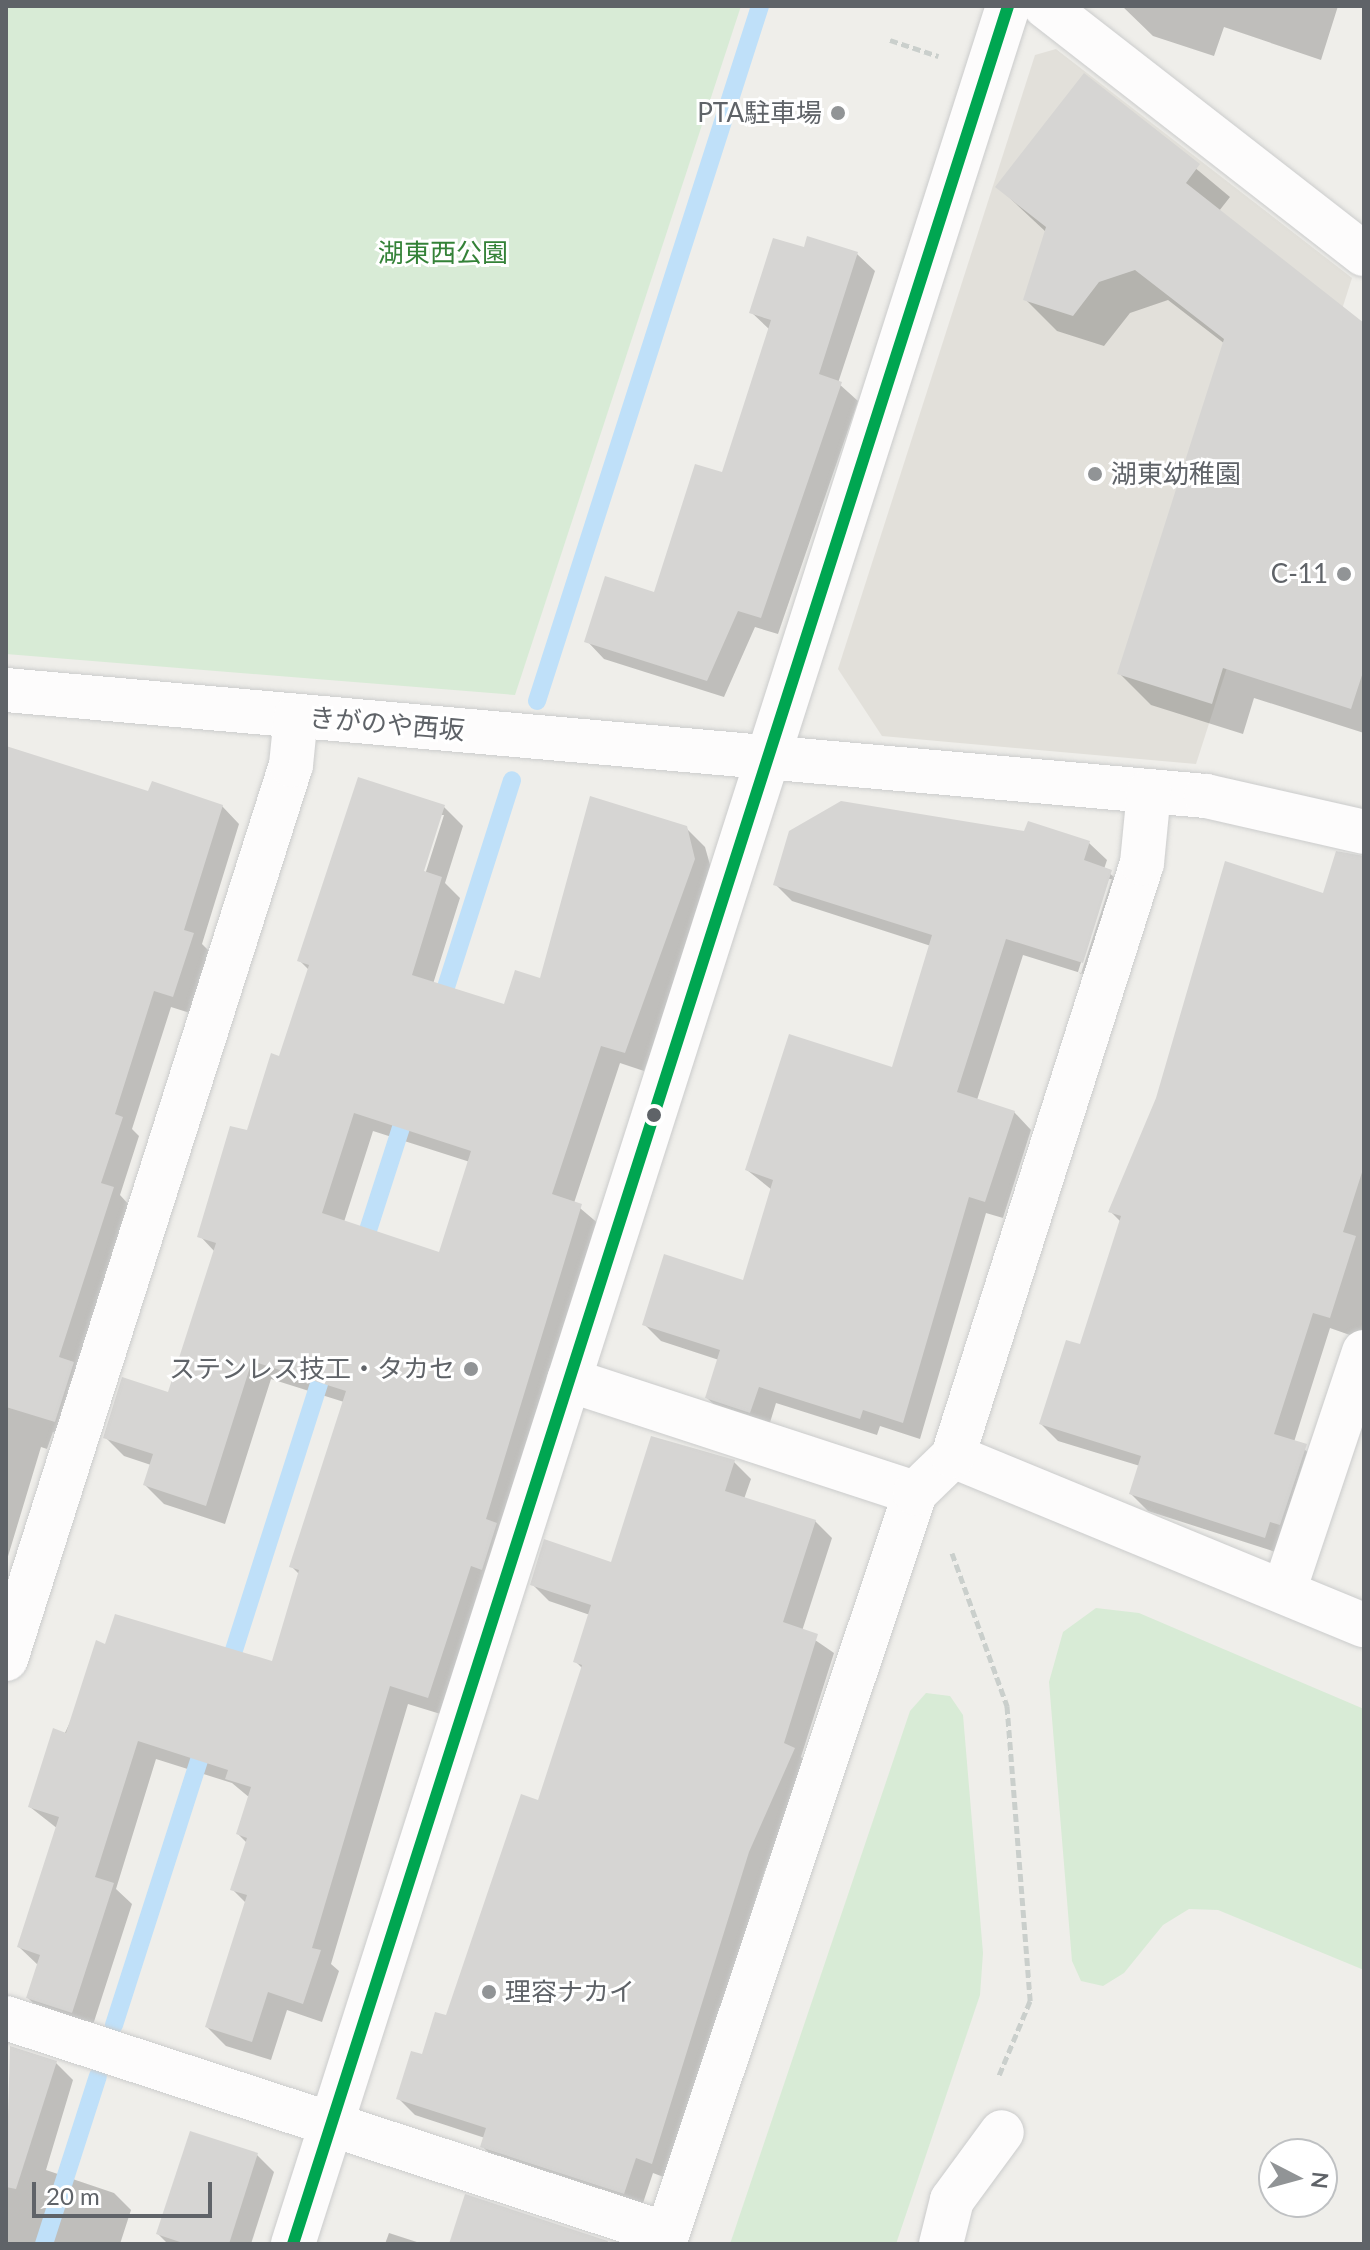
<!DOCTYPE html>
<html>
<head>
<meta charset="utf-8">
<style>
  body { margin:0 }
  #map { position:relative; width:1370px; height:2250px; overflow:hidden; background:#efeeea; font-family:Lato,"Noto Sans JP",sans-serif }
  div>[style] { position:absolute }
  .education>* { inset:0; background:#e2e0da }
  .green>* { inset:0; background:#d8ebd6 }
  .shadow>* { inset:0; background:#0003 }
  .stream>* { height:18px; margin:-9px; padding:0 9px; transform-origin:9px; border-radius:9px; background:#bfe0f9 }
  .building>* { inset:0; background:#d6d5d3 }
  .path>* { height:5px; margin-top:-2.5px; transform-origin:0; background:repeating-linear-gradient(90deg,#cacfcc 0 8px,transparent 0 12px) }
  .roads { filter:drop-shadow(0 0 2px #cbcccc) drop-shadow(0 0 2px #cbcccc) }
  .minor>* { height:44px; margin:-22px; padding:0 22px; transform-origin:22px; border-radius:22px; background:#fdfcfc }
  .tertiary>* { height:44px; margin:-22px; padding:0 22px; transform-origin:22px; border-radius:22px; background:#fdfcfc }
  .bus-1>* { height:12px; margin:-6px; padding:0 6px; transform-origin:6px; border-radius:6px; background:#00a651 }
  .dots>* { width:22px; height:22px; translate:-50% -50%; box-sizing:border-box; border:4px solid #fff; border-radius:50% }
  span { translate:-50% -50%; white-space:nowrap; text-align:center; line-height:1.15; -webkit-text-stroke:6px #fff; paint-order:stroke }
  .poi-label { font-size:26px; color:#5f6368 }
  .right { translate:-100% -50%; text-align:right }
  .left { translate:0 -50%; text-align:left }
  .park-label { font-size:26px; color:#348238 }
  .street-label { font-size:26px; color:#5f6368 }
  .frame { position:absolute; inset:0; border:8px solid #5f6368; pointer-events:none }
  .north { position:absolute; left:1258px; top:2138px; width:80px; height:80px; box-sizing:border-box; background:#fff; border:2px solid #bfc1c3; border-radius:50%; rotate:96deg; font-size:22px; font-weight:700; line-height:32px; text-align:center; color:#5f6368 }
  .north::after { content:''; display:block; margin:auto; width:28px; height:36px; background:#919496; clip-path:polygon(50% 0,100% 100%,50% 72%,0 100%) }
  .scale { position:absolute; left:32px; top:2182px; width:180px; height:36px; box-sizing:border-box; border:4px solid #5f6368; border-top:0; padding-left:10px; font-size:24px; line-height:28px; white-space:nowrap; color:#5f6368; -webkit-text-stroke:6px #fff; paint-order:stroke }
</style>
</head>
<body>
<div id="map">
  <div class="education">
    <i style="clip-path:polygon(1056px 49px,1352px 278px,1196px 764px,882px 736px,838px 669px,1035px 55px)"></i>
  </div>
  <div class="green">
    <i style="clip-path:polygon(6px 6px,741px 6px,515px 695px,6px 654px)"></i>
    <i style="clip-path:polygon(1096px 1608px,1139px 1613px,1364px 1709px,1364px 1970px,1218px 1910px,1189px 1909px,1163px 1925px,1124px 1973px,1103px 1986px,1081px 1981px,1072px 1961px,1049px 1682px,1063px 1632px)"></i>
    <i style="clip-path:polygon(926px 1693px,950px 1696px,963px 1715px,983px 1953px,980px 1995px,896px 2244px,730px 2244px,910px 1711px)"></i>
  </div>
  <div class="shadow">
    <i style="clip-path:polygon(1122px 6px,1338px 6px,1321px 60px,1224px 27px,1214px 56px,1153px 36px)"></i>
    <i style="clip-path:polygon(1085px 76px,1230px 197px,1219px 211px,1364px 327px,1364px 733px,1254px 698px,1243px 734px,1151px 705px,1119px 673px,1225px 344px,1168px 300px,1130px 313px,1104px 346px,1057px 331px,1026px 300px,1046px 232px,998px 187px)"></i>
    <i style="clip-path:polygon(805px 250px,857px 254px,875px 271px,838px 383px,858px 401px,778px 634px,755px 627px,724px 697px,604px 659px,587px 641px,655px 595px,723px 475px,770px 330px,751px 312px)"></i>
    <i style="clip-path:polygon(6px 748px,150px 794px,222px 806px,239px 824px,202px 944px,210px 952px,190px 1013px,171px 1007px,132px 1129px,139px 1136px,120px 1195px,130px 1206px,72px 1438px,53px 1432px,47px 1449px,41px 1447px,6px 1563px)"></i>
    <i style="clip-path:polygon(evenodd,444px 807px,463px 826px,445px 883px,460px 898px,433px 984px,505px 1007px,541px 980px,686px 828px,705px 847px,714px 879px,644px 1071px,620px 1063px,574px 1203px,600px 1225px,447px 1716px,408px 1704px,331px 1964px,339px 1971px,322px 2022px,287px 2010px,271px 2060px,226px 2046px,207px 2027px,246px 1903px,232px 1889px,247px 1843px,238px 1834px,250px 1798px,232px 1783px,156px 1759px,116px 1889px,132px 1904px,91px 2031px,47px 2017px,28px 1998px,39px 1966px,19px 1947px,58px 1829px,30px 1807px,106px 1646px,274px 1664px,300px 1575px,292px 1567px,344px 1402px,271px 1379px,225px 1524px,164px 1504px,145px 1485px,151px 1465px,124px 1456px,105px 1437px,170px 1395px,215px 1252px,200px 1236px,280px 1058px,309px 970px,299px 960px,444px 807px,440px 815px,444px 815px,423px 881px,419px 880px,440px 815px,444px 807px,373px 1131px,470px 1162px,440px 1255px,344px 1222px,373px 1131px)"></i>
    <i style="clip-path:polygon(evenodd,1089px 843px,1107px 860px,1104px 869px,1129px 889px,1100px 979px,1023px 955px,977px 1100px,1014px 1112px,1031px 1130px,1003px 1218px,986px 1213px,920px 1439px,880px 1426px,877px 1435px,776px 1403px,768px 1429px,725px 1415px,707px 1398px,719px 1360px,661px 1341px,644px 1324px,744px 1282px,772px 1190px,747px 1170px,893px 1069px,931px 946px,792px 901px,775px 884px,1089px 843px,1107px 879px,1112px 879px,1081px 974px,1078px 972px,1107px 879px)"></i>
    <i style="clip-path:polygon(1364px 884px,1364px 1340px,1330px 1328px,1294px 1442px,1323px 1463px,1282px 1554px,1148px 1511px,1131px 1494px,1140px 1466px,1058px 1441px,1041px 1424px,1082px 1347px,1121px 1222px,1111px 1212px,1324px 895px)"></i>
    <i style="clip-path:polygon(734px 1462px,751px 1479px,744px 1499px,815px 1521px,832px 1538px,802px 1631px,834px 1653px,801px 1757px,811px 1766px,765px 1870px,669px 2179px,653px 2173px,641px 2209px,499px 2163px,482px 2146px,485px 2138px,415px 2115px,398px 2098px,447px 2018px,540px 1802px,583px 1669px,575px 1661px,590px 1615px,549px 1601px,532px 1584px,612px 1565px)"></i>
    <i style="clip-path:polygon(11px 2048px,56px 2063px,73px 2080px,46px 2170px,114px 2193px,131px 2210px,120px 2244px,6px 2244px)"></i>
    <i style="clip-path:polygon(256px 2154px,274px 2172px,251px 2244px,168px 2244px,158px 2234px)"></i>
    <i style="clip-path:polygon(389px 2233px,423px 2244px,385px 2244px)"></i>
  </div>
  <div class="stream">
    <i style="left:537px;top:701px;width:730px;rotate:-72.21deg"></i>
    <i style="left:439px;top:1009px;width:240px;rotate:-72.3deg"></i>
    <i style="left:362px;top:1249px;width:150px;rotate:-72.2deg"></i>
    <i style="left:227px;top:1672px;width:326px;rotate:-72.3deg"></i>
    <i style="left:114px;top:2025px;width:301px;rotate:-72.2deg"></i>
    <i style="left:44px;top:2244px;width:176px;rotate:-72.2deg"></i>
  </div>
  <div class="building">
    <i style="clip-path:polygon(1084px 73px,1200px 164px,1186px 183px,1364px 323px,1364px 669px,1351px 709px,1223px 668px,1212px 704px,1117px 674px,1224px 339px,1135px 270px,1099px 282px,1073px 316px,1023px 300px,1046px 227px,995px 187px)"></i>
    <i style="clip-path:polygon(807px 236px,858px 252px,819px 374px,842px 382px,761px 618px,738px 611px,707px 681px,584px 642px,605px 576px,654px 592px,695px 464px,722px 472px,771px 320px,749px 313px,773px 238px,804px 247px)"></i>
    <i style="clip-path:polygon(6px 746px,148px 791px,152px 781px,223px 805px,184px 930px,194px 933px,173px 997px,154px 991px,115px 1114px,123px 1117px,101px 1183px,114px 1187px,59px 1357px,74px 1362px,55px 1422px,6px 1407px)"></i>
    <i style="clip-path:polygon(evenodd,358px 777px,445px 805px,424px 871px,442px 877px,412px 975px,504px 1004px,515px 970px,540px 978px,590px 796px,687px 826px,695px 859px,625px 1053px,601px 1046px,552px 1194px,582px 1204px,486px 1519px,497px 1523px,482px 1570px,471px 1566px,428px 1698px,390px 1686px,312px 1948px,321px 1950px,303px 2004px,268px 1992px,252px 2042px,205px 2027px,247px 1895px,230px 1890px,247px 1838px,236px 1834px,251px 1787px,225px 1779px,228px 1770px,138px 1741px,95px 1877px,114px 1883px,72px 2013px,26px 1998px,40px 1955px,17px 1947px,59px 1817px,28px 1807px,53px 1728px,66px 1733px,96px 1640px,105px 1644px,115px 1614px,272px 1661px,299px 1570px,289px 1567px,346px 1391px,252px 1361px,206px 1506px,143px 1485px,153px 1454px,103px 1438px,122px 1377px,168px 1392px,216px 1243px,197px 1237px,230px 1126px,247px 1130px,271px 1053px,279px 1056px,309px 965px,297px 961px,358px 777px,354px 1113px,471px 1151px,439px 1252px,322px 1213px,354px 1113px)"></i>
    <i style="clip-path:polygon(841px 801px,1024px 831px,1028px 821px,1090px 841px,1084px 860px,1112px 870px,1083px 963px,1006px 939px,957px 1092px,1015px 1111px,985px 1202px,969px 1197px,903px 1423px,863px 1410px,860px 1419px,759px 1387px,750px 1413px,705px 1398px,720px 1350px,642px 1325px,664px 1254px,743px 1280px,773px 1180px,745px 1170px,789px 1034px,892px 1067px,932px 935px,773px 885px,789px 831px)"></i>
    <i style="clip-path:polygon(1336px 851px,1364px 856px,1364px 1166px,1343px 1232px,1356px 1236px,1330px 1318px,1313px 1313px,1274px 1434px,1307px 1444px,1280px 1525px,1270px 1522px,1265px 1538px,1129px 1494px,1141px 1456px,1039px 1424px,1066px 1340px,1080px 1344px,1121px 1216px,1108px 1212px,1156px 1098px,1225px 861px,1323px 893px)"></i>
    <i style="clip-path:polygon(651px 1436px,735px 1460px,725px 1491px,816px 1520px,783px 1622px,818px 1634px,784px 1743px,795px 1748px,749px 1852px,652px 2164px,636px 2158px,624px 2194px,480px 2147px,486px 2128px,396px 2099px,411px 2051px,422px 2054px,435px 2012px,446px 2015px,521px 1794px,538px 1800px,582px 1665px,573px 1662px,591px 1605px,530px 1585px,544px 1539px,611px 1562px)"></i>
    <i style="clip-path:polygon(10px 2046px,57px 2061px,16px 2189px,6px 2187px)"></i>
    <i style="clip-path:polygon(190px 2131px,258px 2153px,229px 2244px,186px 2244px,156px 2234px)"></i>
    <i style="clip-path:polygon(465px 2194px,608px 2241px,607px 2244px,449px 2244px)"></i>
  </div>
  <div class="path">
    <i style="left:890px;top:40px;width:51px;rotate:18.4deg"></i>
    <i style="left:952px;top:1553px;width:163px;rotate:70.2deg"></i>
    <i style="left:1007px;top:1706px;width:296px;rotate:85.5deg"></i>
    <i style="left:1030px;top:2001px;width:83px;rotate:112.6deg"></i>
  </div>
  <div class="roads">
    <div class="minor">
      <i style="left:1045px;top:6px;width:404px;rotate:37.9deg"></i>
      <i style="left:6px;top:690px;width:1205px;rotate:5.05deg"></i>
      <i style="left:1206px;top:796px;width:162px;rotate:12.8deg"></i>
      <i style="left:569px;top:1380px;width:364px;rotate:18.1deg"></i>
      <i style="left:953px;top:1456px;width:444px;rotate:22.4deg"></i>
      <i style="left:1284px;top:1591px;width:252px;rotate:-71.5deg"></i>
      <i style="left:6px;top:1659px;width:938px;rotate:-72.32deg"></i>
      <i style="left:291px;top:765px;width:49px;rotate:-84.2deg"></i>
      <i style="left:6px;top:2018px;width:695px;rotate:18.1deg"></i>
      <i style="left:664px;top:2244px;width:792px;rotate:-71.52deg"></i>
      <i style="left:915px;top:1493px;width:53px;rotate:-44.2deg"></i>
      <i style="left:953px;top:1456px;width:622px;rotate:-72.32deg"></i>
      <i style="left:1142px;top:863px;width:72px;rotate:-84.4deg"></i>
      <i style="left:941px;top:2244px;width:45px;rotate:-76deg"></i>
      <i style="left:952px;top:2200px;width:84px;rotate:-53.7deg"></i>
    </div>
    <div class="tertiary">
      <i style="left:293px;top:2244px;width:2349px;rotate:-72.28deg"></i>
    </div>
  </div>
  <div class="bus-1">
    <i style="left:293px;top:2244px;width:2349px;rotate:-72.28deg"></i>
  </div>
  <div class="dots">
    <i style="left:838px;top:113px;background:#919496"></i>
    <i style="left:1095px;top:474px;background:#919496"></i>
    <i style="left:1344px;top:574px;background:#919496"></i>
    <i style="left:654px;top:1115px;background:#5f6368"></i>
    <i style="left:471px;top:1369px;background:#919496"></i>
    <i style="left:489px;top:1992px;background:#919496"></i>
  </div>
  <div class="poi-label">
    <span class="right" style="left:822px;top:113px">PTA駐車場</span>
    <span class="left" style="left:1111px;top:474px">湖東幼稚園</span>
    <span class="right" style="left:1328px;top:574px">C-11</span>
    <span class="right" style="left:455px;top:1369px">ステンレス技工・タカセ</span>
    <span class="left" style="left:505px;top:1992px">理容ナカイ</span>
  </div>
  <div class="park-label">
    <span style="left:443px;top:253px">湖東西公園</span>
  </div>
  <div class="street-label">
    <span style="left:387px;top:724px;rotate:5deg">きがのや西坂</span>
  </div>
  <div class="frame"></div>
  <div class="north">N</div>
  <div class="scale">20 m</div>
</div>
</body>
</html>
